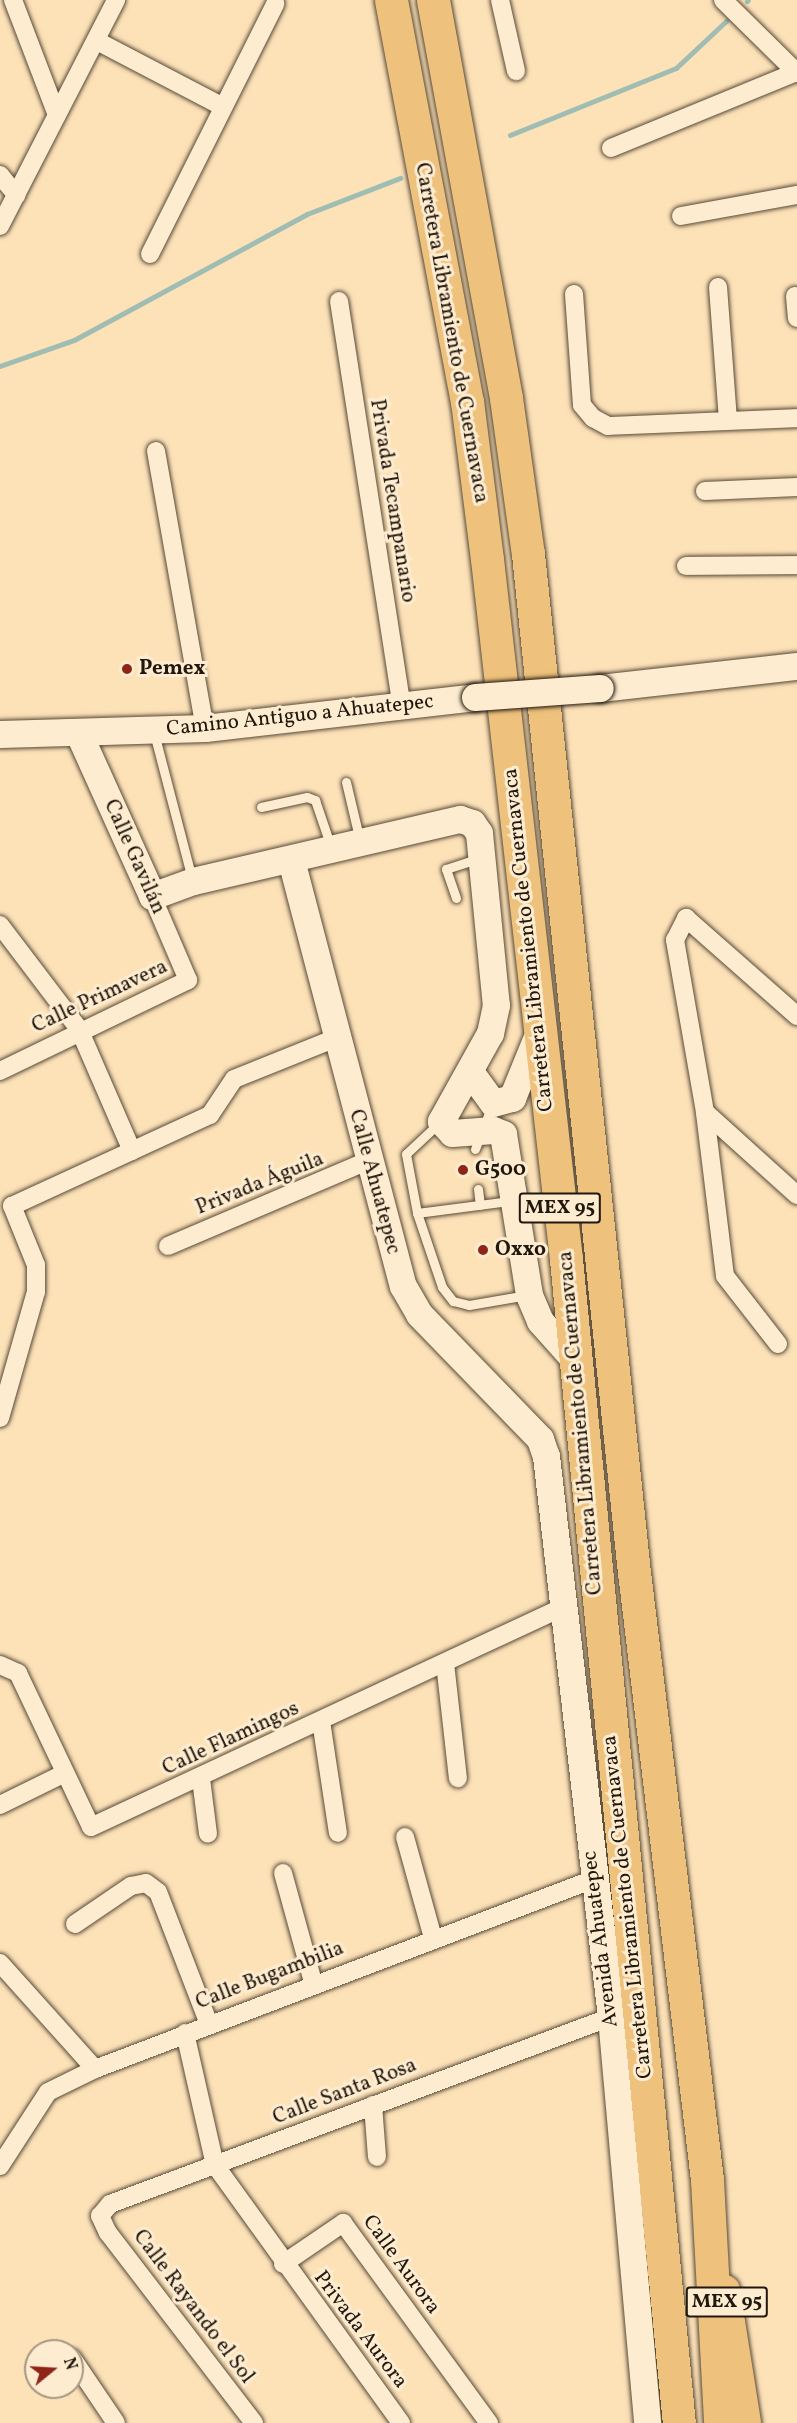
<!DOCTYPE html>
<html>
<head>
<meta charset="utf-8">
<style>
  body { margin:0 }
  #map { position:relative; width:797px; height:2423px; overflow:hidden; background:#fde2b8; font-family:Vollkorn,serif }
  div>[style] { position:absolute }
  .stream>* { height:5px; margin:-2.5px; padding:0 2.5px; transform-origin:2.5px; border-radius:2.5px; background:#9fbdb3 }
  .roads { filter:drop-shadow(0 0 2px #574a38) drop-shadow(0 0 2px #574a38) }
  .lane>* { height:9px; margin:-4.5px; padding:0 4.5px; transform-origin:4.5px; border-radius:4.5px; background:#feecd1 }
  .street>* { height:18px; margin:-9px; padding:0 9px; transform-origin:9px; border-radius:9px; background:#feecd1 }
  .secondary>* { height:27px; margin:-13.5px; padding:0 13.5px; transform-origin:13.5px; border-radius:13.5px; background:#feecd1 }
  .primary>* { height:30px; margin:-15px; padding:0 15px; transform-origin:15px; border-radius:15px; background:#eec17c }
  .highway>* { height:33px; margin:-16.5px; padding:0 16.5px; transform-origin:16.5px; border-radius:16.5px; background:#eec17c }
  .bridges { filter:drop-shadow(0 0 2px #20170d) drop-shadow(0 0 2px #20170d) }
  .secondary-bridge>* { height:27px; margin:-13.5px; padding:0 13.5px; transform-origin:13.5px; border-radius:13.5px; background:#feecd1 }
  .dots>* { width:16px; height:16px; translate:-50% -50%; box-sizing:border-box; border:3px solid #feecd1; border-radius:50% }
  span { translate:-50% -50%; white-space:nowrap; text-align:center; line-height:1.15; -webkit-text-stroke:6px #feecd1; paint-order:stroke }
  .shield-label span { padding:2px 4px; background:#feecd1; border:2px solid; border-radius:4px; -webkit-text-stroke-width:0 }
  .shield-label { font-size:20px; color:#20170d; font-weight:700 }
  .street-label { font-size:21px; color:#20170d }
  .poi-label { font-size:21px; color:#20170d; font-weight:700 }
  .left { translate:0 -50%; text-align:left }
  .north { position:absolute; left:24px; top:2339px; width:60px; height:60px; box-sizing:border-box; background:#feecd1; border:2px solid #a59783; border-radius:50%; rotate:72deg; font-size:16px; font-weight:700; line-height:24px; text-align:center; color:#20170d }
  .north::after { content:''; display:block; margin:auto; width:21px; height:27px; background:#8f2418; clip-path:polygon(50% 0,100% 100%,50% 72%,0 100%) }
</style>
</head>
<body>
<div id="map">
  <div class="stream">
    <i style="left:747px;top:1px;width:1px;rotate:-45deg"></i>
    <i style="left:510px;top:135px;width:179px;rotate:-22deg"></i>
    <i style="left:676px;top:68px;width:69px;rotate:-43.2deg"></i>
    <i style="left:0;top:366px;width:78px;rotate:-19.4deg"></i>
    <i style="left:74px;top:340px;width:265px;rotate:-28.4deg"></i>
    <i style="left:307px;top:214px;width:100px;rotate:-21.2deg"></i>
  </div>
  <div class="roads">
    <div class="lane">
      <i style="left:154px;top:733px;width:151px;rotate:75.4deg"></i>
      <i style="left:346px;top:782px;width:61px;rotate:76.7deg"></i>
      <i style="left:261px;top:807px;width:47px;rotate:-12.3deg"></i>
      <i style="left:307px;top:797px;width:9px;rotate:21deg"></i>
      <i style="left:315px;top:800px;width:50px;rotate:71.2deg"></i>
      <i style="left:456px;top:898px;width:31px;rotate:-109deg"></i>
      <i style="left:446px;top:869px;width:36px;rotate:-18deg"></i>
      <i style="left:439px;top:1123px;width:45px;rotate:136.8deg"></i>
      <i style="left:406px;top:1154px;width:60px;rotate:79.4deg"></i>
      <i style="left:417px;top:1213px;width:78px;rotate:71.3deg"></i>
      <i style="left:442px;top:1287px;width:18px;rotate:52deg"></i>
      <i style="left:453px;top:1301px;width:16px;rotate:14deg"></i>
      <i style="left:469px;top:1305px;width:59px;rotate:-9.8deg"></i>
      <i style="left:475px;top:1149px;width:47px;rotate:-68.9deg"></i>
      <i style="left:478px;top:1189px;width:16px;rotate:83deg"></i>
      <i style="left:417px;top:1213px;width:94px;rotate:-7.4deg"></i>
    </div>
    <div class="street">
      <i style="left:13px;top:0;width:123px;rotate:69.1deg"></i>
      <i style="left:500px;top:0;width:73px;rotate:77.3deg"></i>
      <i style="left:723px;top:0;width:104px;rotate:44.6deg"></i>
      <i style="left:97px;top:41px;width:142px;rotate:27.6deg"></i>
      <i style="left:611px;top:148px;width:200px;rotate:-22.3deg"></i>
      <i style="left:0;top:175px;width:26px;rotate:51deg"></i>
      <i style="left:681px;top:216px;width:118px;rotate:-10.3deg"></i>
      <i style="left:0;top:226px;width:254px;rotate:-62.8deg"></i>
      <i style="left:150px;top:254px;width:280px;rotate:-63.4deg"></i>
      <i style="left:718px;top:287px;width:133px;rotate:85.7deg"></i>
      <i style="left:574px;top:294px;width:111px;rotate:85.9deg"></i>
      <i style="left:582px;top:405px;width:17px;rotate:50deg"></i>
      <i style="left:593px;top:418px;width:17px;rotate:28deg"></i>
      <i style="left:608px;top:426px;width:189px;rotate:-2.4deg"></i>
      <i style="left:795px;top:296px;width:22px;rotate:85deg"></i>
      <i style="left:339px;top:301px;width:413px;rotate:81.2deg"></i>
      <i style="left:156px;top:451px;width:281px;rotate:80deg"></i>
      <i style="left:705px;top:491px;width:92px;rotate:-2.5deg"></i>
      <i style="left:686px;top:566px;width:111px;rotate:-0.5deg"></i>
      <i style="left:0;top:925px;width:131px;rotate:52.8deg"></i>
      <i style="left:79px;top:1029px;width:133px;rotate:66.5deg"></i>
      <i style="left:0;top:1071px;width:209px;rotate:-25.8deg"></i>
      <i style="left:188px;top:980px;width:91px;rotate:-113.2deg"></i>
      <i style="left:705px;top:1112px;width:124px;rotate:42.1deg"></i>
      <i style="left:168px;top:1246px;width:216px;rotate:-23.1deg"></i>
      <i style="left:778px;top:1344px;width:86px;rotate:-127.9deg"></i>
      <i style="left:725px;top:1276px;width:165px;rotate:-97deg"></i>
      <i style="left:705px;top:1112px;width:175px;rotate:-99.9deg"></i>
      <i style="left:675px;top:940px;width:25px;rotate:-63deg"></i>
      <i style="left:686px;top:918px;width:148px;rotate:41.4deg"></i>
      <i style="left:0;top:1418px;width:131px;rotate:-74.1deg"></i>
      <i style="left:36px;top:1292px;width:27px;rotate:-90deg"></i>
      <i style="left:36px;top:1265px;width:64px;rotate:-112.1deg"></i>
      <i style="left:12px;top:1206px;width:218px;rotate:-24.7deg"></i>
      <i style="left:210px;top:1115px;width:43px;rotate:-56.3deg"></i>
      <i style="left:234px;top:1079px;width:110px;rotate:-21.9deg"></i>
      <i style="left:445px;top:1663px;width:116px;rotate:83.6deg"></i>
      <i style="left:0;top:1665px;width:20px;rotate:24deg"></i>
      <i style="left:18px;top:1673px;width:170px;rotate:64.6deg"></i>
      <i style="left:91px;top:1827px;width:519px;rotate:-24.98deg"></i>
      <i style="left:321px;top:1721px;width:113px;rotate:81.4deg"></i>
      <i style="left:201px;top:1779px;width:55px;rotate:82.7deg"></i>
      <i style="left:0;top:1805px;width:72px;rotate:-26.2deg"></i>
      <i style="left:405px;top:1837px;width:105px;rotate:74.5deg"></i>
      <i style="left:283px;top:1873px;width:113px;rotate:74.6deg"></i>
      <i style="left:75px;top:1924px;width:68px;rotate:-34.2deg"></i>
      <i style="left:131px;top:1886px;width:15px;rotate:-11deg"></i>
      <i style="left:146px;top:1883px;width:15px;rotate:37deg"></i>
      <i style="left:158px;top:1892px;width:142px;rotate:68.9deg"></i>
      <i style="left:0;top:1963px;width:142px;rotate:48.1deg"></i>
      <i style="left:185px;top:2033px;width:135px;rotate:77.2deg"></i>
      <i style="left:215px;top:2165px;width:318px;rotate:54.2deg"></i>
      <i style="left:373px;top:2105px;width:52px;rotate:85.6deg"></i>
      <i style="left:0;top:2166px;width:88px;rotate:-57deg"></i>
      <i style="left:48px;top:2092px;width:52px;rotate:-26.1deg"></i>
      <i style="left:95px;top:2069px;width:534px;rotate:-20.84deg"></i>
      <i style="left:283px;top:2264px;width:73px;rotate:-34.3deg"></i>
      <i style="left:343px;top:2223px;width:248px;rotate:53.9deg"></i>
      <i style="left:72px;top:2358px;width:78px;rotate:55.9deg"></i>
      <i style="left:254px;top:2423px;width:240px;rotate:-127.5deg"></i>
      <i style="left:108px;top:2233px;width:19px;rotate:-115deg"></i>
      <i style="left:100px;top:2216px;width:16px;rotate:-50deg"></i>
      <i style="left:110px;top:2204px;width:535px;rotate:-20.47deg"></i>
    </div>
    <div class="secondary">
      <i style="left:600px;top:688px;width:198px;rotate:-6.4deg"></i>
      <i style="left:0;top:734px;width:205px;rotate:-1.7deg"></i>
      <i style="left:205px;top:728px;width:272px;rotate:-6.5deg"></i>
      <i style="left:79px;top:734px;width:178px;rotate:65.7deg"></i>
      <i style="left:152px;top:896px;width:44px;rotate:-20.1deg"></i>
      <i style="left:193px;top:881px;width:274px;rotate:-13.1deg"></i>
      <i style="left:460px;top:819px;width:13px;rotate:18deg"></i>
      <i style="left:472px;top:823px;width:12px;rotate:55deg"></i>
      <i style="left:479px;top:833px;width:173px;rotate:84.4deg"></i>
      <i style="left:496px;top:1005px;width:29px;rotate:102deg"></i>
      <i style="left:490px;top:1033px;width:101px;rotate:119.1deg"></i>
      <i style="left:441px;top:1121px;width:16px;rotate:47deg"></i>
      <i style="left:452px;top:1133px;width:41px;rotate:-4.2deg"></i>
      <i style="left:493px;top:1130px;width:11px;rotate:22deg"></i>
      <i style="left:503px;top:1134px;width:163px;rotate:80.8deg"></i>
      <i style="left:529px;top:1295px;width:28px;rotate:67deg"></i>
      <i style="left:540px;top:1321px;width:50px;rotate:48.3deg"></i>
      <i style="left:291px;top:860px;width:440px;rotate:75.3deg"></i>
      <i style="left:403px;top:1286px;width:32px;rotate:60deg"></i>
      <i style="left:419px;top:1314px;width:174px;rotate:45.9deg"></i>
      <i style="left:540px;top:1439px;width:18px;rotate:71deg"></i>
      <i style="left:546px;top:1456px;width:565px;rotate:83.39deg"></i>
      <i style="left:611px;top:2017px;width:408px;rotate:84.9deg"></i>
      <i style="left:471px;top:1073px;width:37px;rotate:54deg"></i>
      <i style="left:493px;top:1103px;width:20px;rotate:-15deg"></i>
      <i style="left:512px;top:1098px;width:71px;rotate:-67.8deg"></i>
    </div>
    <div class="primary">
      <i style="left:725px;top:2290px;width:135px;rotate:81deg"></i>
    </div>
    <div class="highway">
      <i style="left:391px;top:0;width:408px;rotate:79.3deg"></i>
      <i style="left:467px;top:401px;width:159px;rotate:82.8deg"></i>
      <i style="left:487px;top:559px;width:704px;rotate:83.56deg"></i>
      <i style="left:566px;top:1259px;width:1169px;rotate:84.46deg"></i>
      <i style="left:433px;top:0;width:405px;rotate:79.6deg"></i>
      <i style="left:506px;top:398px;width:158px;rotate:82deg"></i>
      <i style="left:528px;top:554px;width:1024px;rotate:84.06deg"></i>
      <i style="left:634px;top:1572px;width:612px;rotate:83.15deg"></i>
      <i style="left:707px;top:2180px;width:243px;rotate:86.9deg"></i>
    </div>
  </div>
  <div class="bridges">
    <div class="secondary-bridge">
      <i style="left:475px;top:697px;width:125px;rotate:-4.1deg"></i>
    </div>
  </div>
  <div class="dots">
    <i style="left:127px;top:669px;background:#8f2418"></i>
    <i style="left:463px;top:1170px;background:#8f2418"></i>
    <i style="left:483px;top:1250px;background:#8f2418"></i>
  </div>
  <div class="shield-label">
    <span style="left:560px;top:1208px">MEX 95</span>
    <span style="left:727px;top:2302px">MEX 95</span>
  </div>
  <div class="street-label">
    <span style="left:451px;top:333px;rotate:80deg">Carretera Libramiento de Cuernavaca</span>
    <span style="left:392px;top:501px;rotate:81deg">Privada Tecampanario</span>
    <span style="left:300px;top:716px;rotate:-6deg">Camino Antiguo a Ahuatepec</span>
    <span style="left:134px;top:857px;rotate:66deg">Calle Gavilán</span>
    <span style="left:529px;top:940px;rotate:-96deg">Carretera Libramiento de Cuernavaca</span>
    <span style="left:100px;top:997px;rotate:-25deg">Calle Primavera</span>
    <span style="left:374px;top:1182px;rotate:75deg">Calle Ahuatepec</span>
    <span style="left:260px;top:1184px;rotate:-22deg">Privada Águila</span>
    <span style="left:581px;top:1423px;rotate:-95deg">Carretera Libramiento de Cuernavaca</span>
    <span style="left:231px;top:1739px;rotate:-25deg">Calle Flamingos</span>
    <span style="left:628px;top:1907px;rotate:-96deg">Carretera Libramiento de Cuernavaca</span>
    <span style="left:601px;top:1939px;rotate:-97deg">Avenida Ahuatepec</span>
    <span style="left:270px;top:1976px;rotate:-21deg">Calle Bugambilia</span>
    <span style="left:345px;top:2092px;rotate:-21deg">Calle Santa Rosa</span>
    <span style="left:401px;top:2265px;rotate:54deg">Calle Aurora</span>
    <span style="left:193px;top:2307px;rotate:53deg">Calle Rayando el Sol</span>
    <span style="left:360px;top:2330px;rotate:53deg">Privada Aurora</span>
  </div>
  <div class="poi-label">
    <span class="left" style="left:139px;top:669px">Pemex</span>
    <span class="left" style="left:475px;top:1170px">G500</span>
    <span class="left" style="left:495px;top:1250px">Oxxo</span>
  </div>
  <div class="north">N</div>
</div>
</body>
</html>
